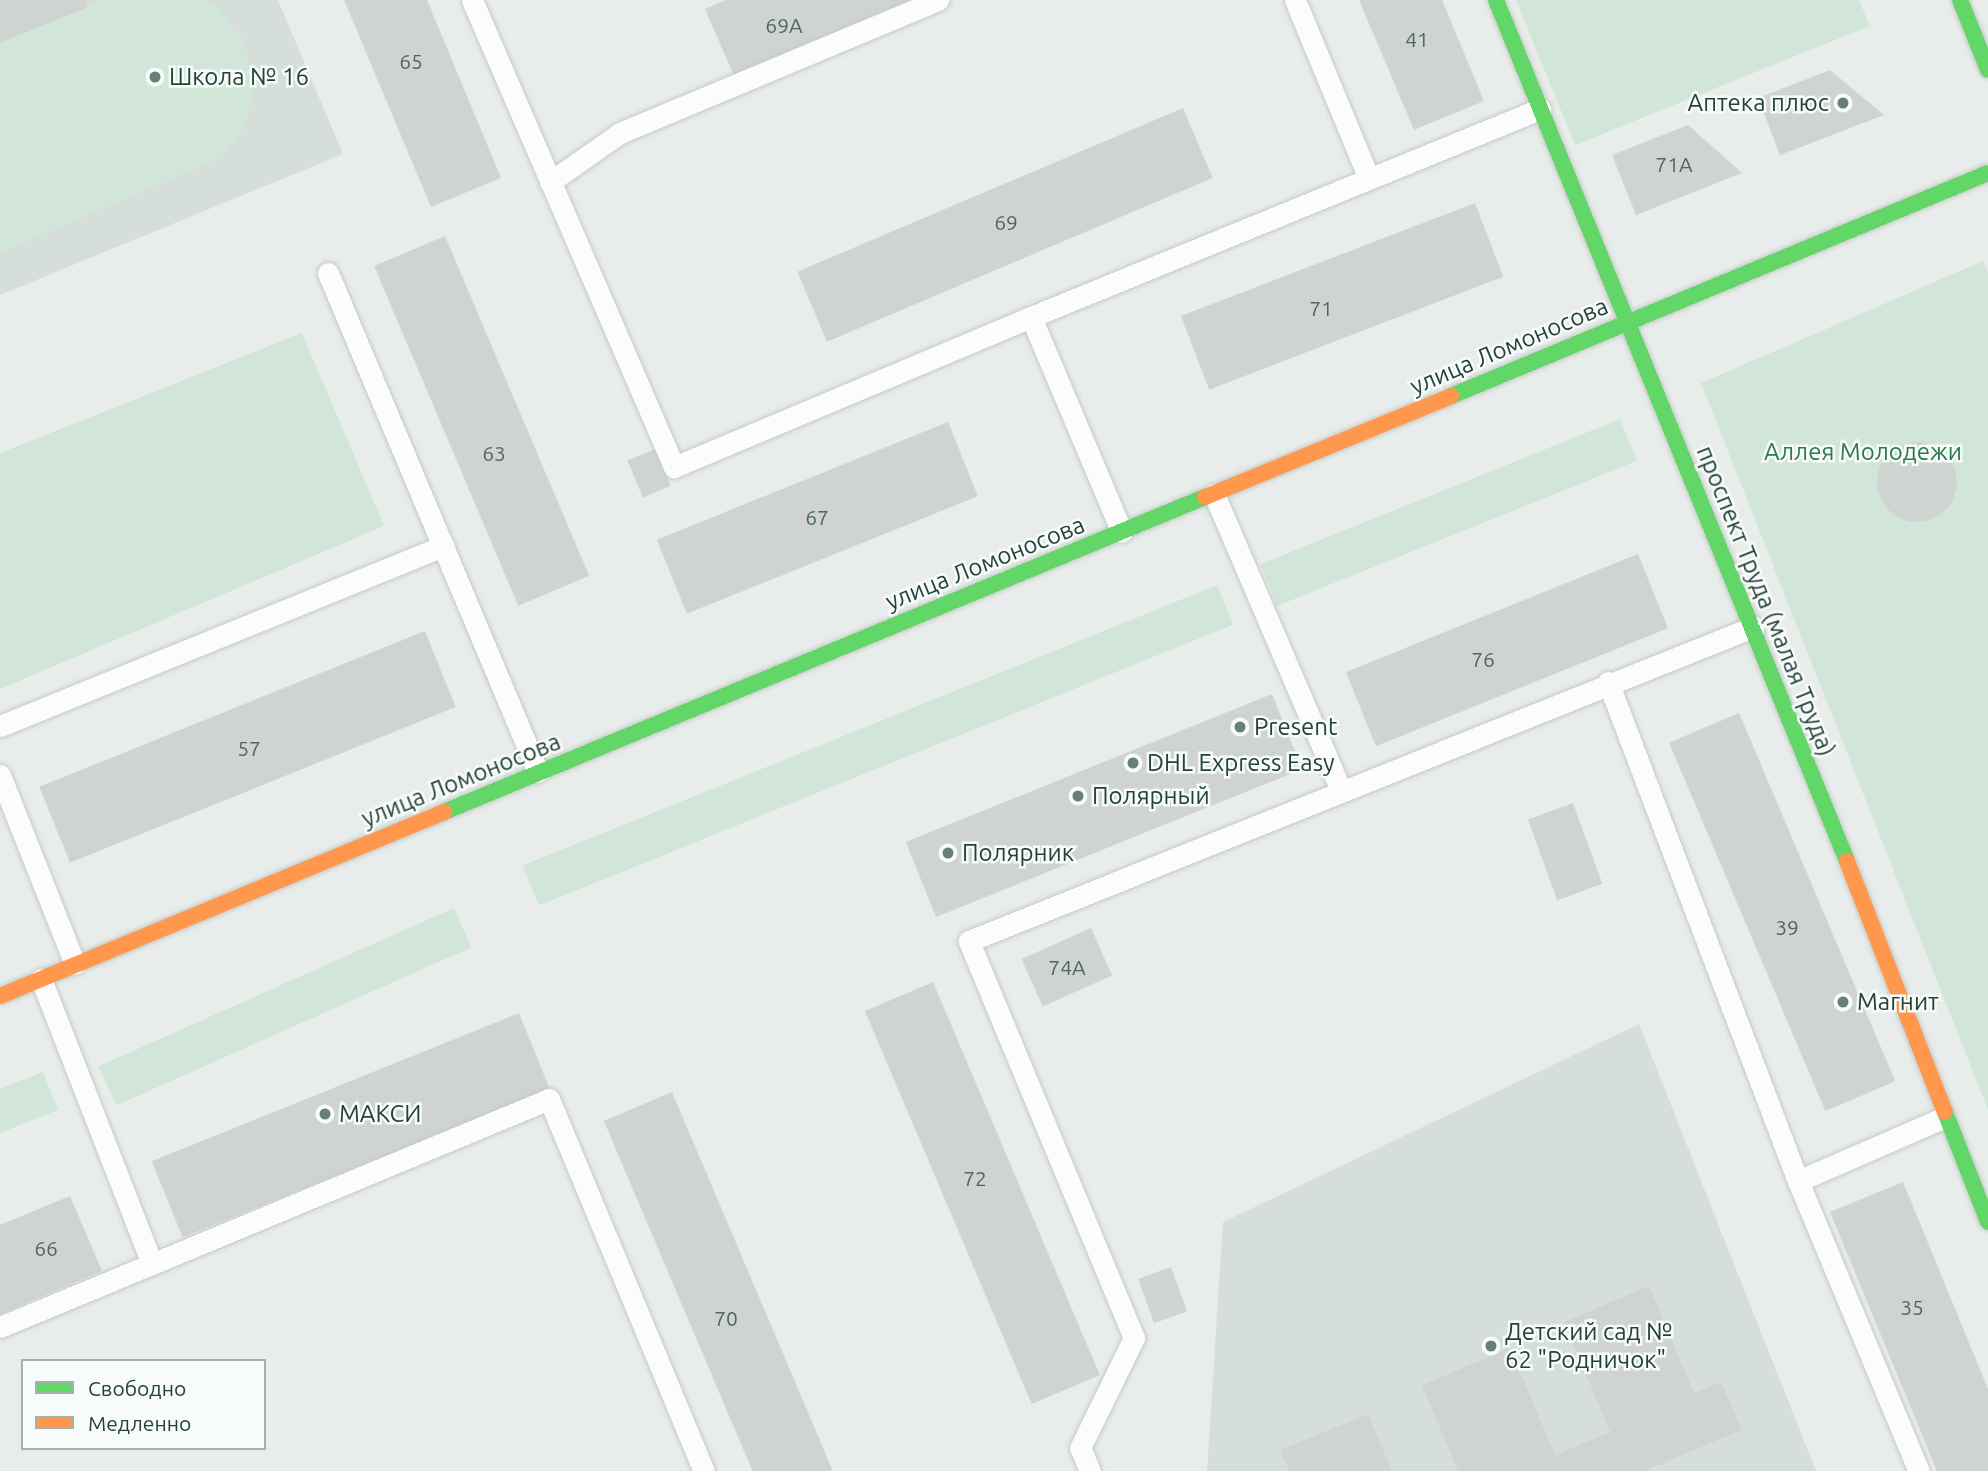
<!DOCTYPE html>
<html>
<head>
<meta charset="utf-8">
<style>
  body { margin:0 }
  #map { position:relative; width:1988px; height:1471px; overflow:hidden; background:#e8edeb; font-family:Ubuntu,sans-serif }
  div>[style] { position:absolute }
  .built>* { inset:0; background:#d6dedb }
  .green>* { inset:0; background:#d1e6d8; transform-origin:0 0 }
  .building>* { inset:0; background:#cfd4d2; transform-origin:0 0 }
  .round { border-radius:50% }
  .roads { filter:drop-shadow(0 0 2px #c5cac8) drop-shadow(0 0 2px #c5cac8) }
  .lane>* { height:21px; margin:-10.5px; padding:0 10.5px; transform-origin:10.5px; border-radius:10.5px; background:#fcfcfc }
  .fast>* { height:16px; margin:-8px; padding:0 8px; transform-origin:8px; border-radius:8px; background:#63d668 }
  .slow>* { height:16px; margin:-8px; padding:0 8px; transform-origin:8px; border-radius:8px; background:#ff974d }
  .dots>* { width:19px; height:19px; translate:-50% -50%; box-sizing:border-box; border:4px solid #f7fbf9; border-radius:50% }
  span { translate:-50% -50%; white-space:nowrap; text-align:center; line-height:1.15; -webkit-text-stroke:5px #f7fbf9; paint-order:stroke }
  .number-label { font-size:21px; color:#506761 }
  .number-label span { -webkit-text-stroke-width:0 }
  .poi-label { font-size:24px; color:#24423a }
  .left { translate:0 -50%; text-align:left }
  .right { translate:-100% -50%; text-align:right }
  .street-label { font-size:24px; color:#24423a }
  .park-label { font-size:24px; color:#2d7a4b }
  .legend { position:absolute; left:21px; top:1359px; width:245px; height:91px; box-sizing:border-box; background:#f7fbf9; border:2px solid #a3b1ad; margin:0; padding:9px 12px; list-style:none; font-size:21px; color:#24423a }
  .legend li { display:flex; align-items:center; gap:14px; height:35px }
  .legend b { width:35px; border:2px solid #a3b1ad }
</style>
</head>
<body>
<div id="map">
  <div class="built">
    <i style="clip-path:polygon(0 0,278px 0,343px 154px,0 295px)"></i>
    <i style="clip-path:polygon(1639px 1024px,1816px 1471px,1207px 1471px,1223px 1222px)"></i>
  </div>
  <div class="green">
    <i style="clip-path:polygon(100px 0,206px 0,216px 6px,243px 39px,254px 83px,245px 129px,222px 157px,0 253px,0 39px)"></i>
    <i style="clip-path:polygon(1516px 0,1859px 0,1870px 26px,1575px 145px)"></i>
    <i style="clip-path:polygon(1983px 261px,1988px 273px,1988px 1110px,1701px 383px)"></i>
    <i style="clip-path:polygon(302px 333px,384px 526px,0 689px,0 453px)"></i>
    <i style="left:1620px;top:419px;width:45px;height:388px;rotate:68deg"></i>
    <i style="left:1217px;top:585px;width:43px;height:749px;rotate:68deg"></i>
    <i style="left:454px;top:908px;width:43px;height:389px;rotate:66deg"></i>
    <i style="clip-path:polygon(43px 1072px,58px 1110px,0 1133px,0 1089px)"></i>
  </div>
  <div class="building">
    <i style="clip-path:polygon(0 0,85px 0,88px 7px,0 43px)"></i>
    <i style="clip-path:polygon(344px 0,427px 0,501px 178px,431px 207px)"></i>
    <i style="clip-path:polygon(726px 0,914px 0,734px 76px,705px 9px)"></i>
    <i style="clip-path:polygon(1359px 0,1442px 0,1484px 101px,1414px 130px)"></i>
    <i style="clip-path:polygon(1830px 70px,1884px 115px,1780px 155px,1758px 98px)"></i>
    <i style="left:1183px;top:108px;width:76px;height:419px;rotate:67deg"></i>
    <i style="clip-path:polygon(1688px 125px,1742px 173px,1636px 215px,1612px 155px)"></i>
    <i style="left:1475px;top:203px;width:79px;height:315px;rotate:69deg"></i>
    <i style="left:445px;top:236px;width:369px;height:77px;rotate:67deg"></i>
    <i style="left:948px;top:422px;width:80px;height:314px;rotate:68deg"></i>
    <i class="round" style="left:1877px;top:442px;width:80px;height:80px"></i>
    <i style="left:655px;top:449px;width:40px;height:30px;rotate:67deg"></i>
    <i style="left:1638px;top:554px;width:80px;height:315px;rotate:68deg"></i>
    <i style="left:425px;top:631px;width:82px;height:416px;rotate:68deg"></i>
    <i style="left:1272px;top:694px;width:81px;height:395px;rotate:68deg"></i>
    <i style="left:1739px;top:713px;width:400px;height:76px;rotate:67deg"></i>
    <i style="left:1573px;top:803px;width:86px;height:48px;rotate:70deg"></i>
    <i style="left:1091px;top:928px;width:52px;height:76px;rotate:66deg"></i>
    <i style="left:933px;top:982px;width:427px;height:74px;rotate:67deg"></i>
    <i style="left:519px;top:1013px;width:82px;height:396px;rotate:68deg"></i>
    <i style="left:672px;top:1092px;width:410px;height:74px;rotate:67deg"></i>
    <i style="clip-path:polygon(1903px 1182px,1988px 1389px,1988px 1471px,1937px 1471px,1830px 1212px)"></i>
    <i style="clip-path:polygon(70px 1196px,102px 1271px,0 1314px,0 1225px)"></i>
    <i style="left:1171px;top:1267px;width:47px;height:35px;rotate:70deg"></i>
    <i style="clip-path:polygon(1649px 1286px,1694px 1393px,1721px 1382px,1742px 1430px,1644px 1471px,1458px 1471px,1422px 1385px,1510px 1348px,1555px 1455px,1610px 1432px,1564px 1322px)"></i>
    <i style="clip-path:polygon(1368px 1414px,1392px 1471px,1289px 1471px,1280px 1450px)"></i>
  </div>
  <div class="roads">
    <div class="lane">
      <i style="left:472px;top:0;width:509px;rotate:66.61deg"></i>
      <i style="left:674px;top:467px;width:387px;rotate:-22.8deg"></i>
      <i style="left:1031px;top:317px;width:233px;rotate:67.1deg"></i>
      <i style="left:1295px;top:0;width:191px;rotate:67.5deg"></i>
      <i style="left:550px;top:182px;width:85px;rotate:-35deg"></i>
      <i style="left:620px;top:133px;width:345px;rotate:-22.7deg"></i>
      <i style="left:328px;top:273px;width:541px;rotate:67.18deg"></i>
      <i style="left:1031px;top:317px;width:550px;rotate:-22.23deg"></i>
      <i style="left:1214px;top:494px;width:323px;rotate:66.8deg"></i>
      <i style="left:1608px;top:682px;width:534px;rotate:69.16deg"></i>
      <i style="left:1798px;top:1181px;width:314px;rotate:67.4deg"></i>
      <i style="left:0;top:726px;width:479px;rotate:-22.1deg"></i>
      <i style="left:0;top:775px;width:203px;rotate:68.4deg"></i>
      <i style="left:41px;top:979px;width:306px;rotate:68.7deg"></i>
      <i style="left:1798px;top:1181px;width:160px;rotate:-23.5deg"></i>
      <i style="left:0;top:1327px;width:594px;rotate:-22.55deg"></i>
      <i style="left:549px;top:1099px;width:403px;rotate:67.4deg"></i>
      <i style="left:1090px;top:1471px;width:25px;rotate:-113deg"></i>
      <i style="left:1080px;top:1448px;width:123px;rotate:-63.9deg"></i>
      <i style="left:1134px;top:1338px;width:430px;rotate:-112.6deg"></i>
      <i style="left:969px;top:941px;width:845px;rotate:-21.83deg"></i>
    </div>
    <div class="fast">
      <i style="left:1496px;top:0;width:930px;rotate:67.82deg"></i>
      <i style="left:1960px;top:0;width:75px;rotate:68.2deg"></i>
      <i style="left:1451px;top:396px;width:581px;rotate:-22.55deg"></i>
      <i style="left:444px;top:812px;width:824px;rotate:-22.49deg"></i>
      <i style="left:1945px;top:1112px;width:118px;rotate:68.6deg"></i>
    </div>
    <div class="slow">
      <i style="left:1205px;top:497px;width:266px;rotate:-22.3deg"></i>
      <i style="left:1847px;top:861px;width:269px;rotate:68.7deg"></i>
      <i style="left:0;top:996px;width:481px;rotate:-22.5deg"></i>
    </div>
  </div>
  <div class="dots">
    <i style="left:155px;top:77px;background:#697e78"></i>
    <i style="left:1843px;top:103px;background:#697e78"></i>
    <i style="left:1240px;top:727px;background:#697e78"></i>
    <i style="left:1133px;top:763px;background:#697e78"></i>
    <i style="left:1078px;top:796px;background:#697e78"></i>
    <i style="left:948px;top:853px;background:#697e78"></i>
    <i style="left:1843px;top:1002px;background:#697e78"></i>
    <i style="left:325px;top:1114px;background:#697e78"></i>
    <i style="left:1491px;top:1346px;background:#697e78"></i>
  </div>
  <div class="number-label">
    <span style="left:784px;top:25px">69А</span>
    <span style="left:1417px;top:39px">41</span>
    <span style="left:411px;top:61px">65</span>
    <span style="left:1674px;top:164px">71А</span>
    <span style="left:1006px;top:222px">69</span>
    <span style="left:1321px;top:308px">71</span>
    <span style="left:494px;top:453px">63</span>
    <span style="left:817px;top:517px">67</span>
    <span style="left:1483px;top:659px">76</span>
    <span style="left:249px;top:748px">57</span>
    <span style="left:1787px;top:927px">39</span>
    <span style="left:1067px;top:967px">74А</span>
    <span style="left:975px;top:1178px">72</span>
    <span style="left:46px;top:1248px">66</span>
    <span style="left:1912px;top:1307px">35</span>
    <span style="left:726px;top:1318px">70</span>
  </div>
  <div class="poi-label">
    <span class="left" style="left:169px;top:77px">Школа № 16</span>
    <span class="right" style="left:1829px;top:103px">Аптека плюс</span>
    <span class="left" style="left:1254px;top:727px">Present</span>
    <span class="left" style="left:1147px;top:763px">DHL Express Easy</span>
    <span class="left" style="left:1092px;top:796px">Полярный</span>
    <span class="left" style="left:962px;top:853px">Полярник</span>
    <span class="left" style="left:1857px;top:1002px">Магнит</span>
    <span class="left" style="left:339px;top:1114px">МАКСИ</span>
    <span class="left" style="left:1505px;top:1346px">Детский сад №<br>62 "Родничок"</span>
  </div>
  <div class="street-label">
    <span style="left:1509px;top:346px;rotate:-23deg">улица Ломоносова</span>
    <span style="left:985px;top:563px;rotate:-22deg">улица Ломоносова</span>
    <span style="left:1766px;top:601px;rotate:68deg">проспект Труда (малая Труда)</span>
    <span style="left:461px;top:780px;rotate:-22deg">улица Ломоносова</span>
  </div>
  <div class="park-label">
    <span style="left:1863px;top:452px">Аллея Молодежи</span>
  </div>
  <ul class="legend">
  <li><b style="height:9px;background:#63d668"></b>Свободно</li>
  <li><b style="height:9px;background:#ff974d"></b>Медленно</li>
  </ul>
</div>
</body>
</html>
